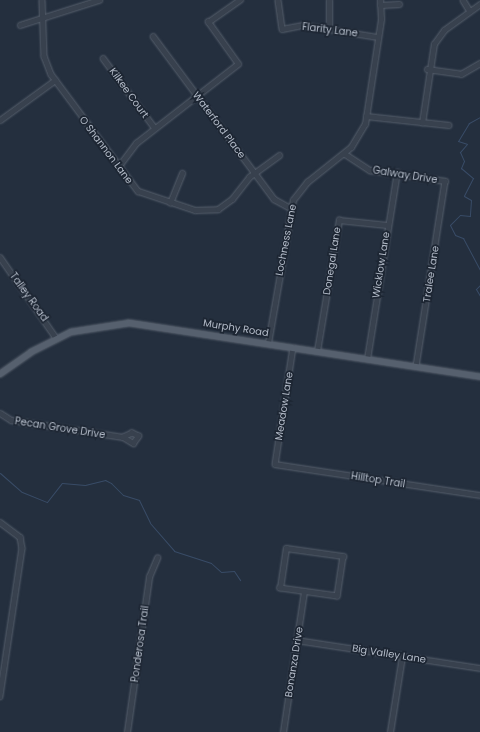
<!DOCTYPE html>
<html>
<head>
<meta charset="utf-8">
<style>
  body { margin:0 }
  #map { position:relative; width:480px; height:732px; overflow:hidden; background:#242f3e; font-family:Poppins,sans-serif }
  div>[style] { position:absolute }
  .stream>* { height:1px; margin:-0.5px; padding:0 0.5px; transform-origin:0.5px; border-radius:0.5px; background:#394c67 }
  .roads { filter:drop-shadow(0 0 1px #565f6c) drop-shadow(0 0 1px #565f6c) }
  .minor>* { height:4.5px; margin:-2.25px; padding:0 2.25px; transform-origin:2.25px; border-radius:2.25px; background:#38414e }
  .major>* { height:6px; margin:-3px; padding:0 3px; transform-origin:3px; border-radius:3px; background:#56606e }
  span { translate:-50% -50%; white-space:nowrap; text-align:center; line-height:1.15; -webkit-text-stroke:3.5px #1d2633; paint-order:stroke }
  .street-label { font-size:10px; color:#b4bcc9 }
</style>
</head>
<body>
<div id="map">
  <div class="stream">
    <i style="left:480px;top:117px;width:13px;rotate:151deg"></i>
    <i style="left:469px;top:123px;width:21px;rotate:121deg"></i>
    <i style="left:458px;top:141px;width:9px;rotate:18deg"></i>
    <i style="left:467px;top:144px;width:11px;rotate:131deg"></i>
    <i style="left:460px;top:152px;width:10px;rotate:66deg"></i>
    <i style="left:464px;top:161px;width:8px;rotate:113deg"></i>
    <i style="left:461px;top:168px;width:16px;rotate:40deg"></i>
    <i style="left:473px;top:178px;width:20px;rotate:117deg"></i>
    <i style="left:464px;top:196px;width:8px;rotate:30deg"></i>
    <i style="left:471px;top:200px;width:16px;rotate:94deg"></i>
    <i style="left:470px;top:216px;width:10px;rotate:-174deg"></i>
    <i style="left:460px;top:215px;width:14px;rotate:135deg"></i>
    <i style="left:450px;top:225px;width:11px;rotate:63deg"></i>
    <i style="left:455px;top:235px;width:9px;rotate:21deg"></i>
    <i style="left:463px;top:238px;width:36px;rotate:62deg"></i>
    <i style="left:480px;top:285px;width:6px;rotate:135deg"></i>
    <i style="left:476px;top:289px;width:8px;rotate:60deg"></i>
    <i style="left:0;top:473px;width:29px;rotate:41deg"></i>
    <i style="left:22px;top:492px;width:27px;rotate:22deg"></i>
    <i style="left:47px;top:502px;width:24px;rotate:-52deg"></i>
    <i style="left:62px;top:483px;width:23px;rotate:5deg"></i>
    <i style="left:85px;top:485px;width:21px;rotate:-14deg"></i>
    <i style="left:105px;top:480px;width:7px;rotate:27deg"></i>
    <i style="left:111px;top:483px;width:17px;rotate:45deg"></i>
    <i style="left:123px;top:495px;width:17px;rotate:17deg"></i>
    <i style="left:139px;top:500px;width:25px;rotate:64deg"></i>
    <i style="left:150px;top:523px;width:37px;rotate:49deg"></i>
    <i style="left:174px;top:551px;width:39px;rotate:18deg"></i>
    <i style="left:211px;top:563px;width:13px;rotate:42deg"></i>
    <i style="left:221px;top:572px;width:13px;rotate:-4deg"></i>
    <i style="left:234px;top:571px;width:11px;rotate:56deg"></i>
  </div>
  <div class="roads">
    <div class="minor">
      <i style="left:42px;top:0;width:56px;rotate:88deg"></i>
      <i style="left:44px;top:56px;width:19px;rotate:69deg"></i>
      <i style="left:51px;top:74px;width:146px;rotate:53.4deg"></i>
      <i style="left:138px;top:191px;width:60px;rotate:18.4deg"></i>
      <i style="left:195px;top:210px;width:23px;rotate:-2deg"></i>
      <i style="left:218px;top:209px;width:17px;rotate:-36deg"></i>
      <i style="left:232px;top:199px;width:28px;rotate:-52deg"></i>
      <i style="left:249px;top:177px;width:37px;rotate:-36deg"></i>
      <i style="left:278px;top:0;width:29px;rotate:82deg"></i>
      <i style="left:282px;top:29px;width:21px;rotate:-11deg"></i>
      <i style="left:303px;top:25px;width:76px;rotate:9.1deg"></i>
      <i style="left:463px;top:0;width:13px;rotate:58deg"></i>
      <i style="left:380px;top:5px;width:19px;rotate:-3deg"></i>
      <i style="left:20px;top:25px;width:83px;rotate:-17.6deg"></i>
      <i style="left:329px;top:29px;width:29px;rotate:-90deg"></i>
      <i style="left:153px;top:36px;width:203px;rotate:53.4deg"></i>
      <i style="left:274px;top:199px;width:18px;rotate:29deg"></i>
      <i style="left:103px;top:58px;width:86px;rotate:53.5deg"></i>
      <i style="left:427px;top:69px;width:34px;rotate:8deg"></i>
      <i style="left:461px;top:74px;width:22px;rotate:-30deg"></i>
      <i style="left:366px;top:116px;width:83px;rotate:6.2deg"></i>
      <i style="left:0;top:120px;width:68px;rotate:-36deg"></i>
      <i style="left:422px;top:123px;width:80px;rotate:-81.4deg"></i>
      <i style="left:434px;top:44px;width:17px;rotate:-54deg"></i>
      <i style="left:444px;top:30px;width:44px;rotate:-35.8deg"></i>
      <i style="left:345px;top:154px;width:30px;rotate:33deg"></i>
      <i style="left:370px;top:170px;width:76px;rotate:8.3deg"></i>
      <i style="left:445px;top:181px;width:187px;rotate:98.9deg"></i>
      <i style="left:118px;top:167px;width:30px;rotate:-53deg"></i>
      <i style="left:136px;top:143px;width:129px;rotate:-37.8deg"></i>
      <i style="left:238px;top:64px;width:52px;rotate:-125.5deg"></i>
      <i style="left:208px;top:22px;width:39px;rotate:-35deg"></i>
      <i style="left:170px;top:203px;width:32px;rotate:-68deg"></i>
      <i style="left:0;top:257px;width:98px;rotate:55.3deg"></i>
      <i style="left:268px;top:343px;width:145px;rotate:-80.1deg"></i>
      <i style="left:293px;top:200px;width:23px;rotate:-52deg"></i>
      <i style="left:307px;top:182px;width:56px;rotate:-38.5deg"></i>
      <i style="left:351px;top:147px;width:27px;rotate:-59deg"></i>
      <i style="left:365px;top:124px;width:106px;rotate:-81.3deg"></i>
      <i style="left:381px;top:19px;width:19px;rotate:-93deg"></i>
      <i style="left:293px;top:347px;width:118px;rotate:98.7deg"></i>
      <i style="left:275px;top:464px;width:207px;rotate:8.6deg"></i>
      <i style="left:317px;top:351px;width:133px;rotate:-80.5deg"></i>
      <i style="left:339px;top:220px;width:48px;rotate:5.9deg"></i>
      <i style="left:367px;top:359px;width:189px;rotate:-80.9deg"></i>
      <i style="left:0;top:413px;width:13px;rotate:32deg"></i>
      <i style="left:11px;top:420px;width:113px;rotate:8.6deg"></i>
      <i style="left:123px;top:437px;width:12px;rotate:31deg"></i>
      <i style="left:133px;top:443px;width:9px;rotate:-54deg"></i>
      <i style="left:138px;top:436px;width:7px;rotate:-153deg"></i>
      <i style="left:132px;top:433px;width:10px;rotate:156deg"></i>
      <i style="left:0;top:522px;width:25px;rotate:37deg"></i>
      <i style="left:20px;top:537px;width:11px;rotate:80deg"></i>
      <i style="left:22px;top:548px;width:150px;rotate:98.5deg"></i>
      <i style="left:286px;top:548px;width:58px;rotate:8deg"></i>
      <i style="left:343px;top:556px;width:40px;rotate:98.5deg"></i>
      <i style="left:337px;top:596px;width:58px;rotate:-172deg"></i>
      <i style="left:280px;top:588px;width:40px;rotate:-81.5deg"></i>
      <i style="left:297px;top:640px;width:185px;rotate:8.7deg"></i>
      <i style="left:127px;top:732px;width:157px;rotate:-81.9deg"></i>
      <i style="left:149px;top:577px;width:21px;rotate:-67deg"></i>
      <i style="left:283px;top:732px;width:142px;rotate:-81.5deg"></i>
      <i style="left:390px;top:732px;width:77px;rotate:-81deg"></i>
    </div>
    <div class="major">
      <i style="left:0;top:374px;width:38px;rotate:-35deg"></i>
      <i style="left:31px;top:352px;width:45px;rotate:-26.6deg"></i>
      <i style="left:71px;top:332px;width:59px;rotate:-8.8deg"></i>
      <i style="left:129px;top:323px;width:355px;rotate:8.7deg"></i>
    </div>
  </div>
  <div class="street-label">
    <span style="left:330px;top:30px;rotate:7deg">Flarity Lane</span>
    <span style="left:129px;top:93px;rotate:54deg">Kilkee Court</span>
    <span style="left:219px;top:125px;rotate:53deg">Waterford Place</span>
    <span style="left:106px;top:150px;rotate:53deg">O Shannon Lane</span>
    <span style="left:405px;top:175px;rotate:9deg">Galway Drive</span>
    <span style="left:286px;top:240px;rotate:-79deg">Lochness Lane</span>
    <span style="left:332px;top:261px;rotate:-81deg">Donegal Lane</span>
    <span style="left:381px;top:265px;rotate:-81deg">Wicklow Lane</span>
    <span style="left:431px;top:274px;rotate:-81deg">Tralee Lane</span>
    <span style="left:29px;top:297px;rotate:54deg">Talley Road</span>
    <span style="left:236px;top:328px;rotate:9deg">Murphy Road</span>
    <span style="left:284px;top:406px;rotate:-81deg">Meadow Lane</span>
    <span style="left:60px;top:428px;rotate:9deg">Pecan Grove Drive</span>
    <span style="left:378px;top:480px;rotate:9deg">Hilltop Trail</span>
    <span style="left:140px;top:644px;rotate:-82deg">Ponderosa Trail</span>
    <span style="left:389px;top:654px;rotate:9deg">Big Valley Lane</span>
    <span style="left:294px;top:662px;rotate:-81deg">Bonanza Drive</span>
  </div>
</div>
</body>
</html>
